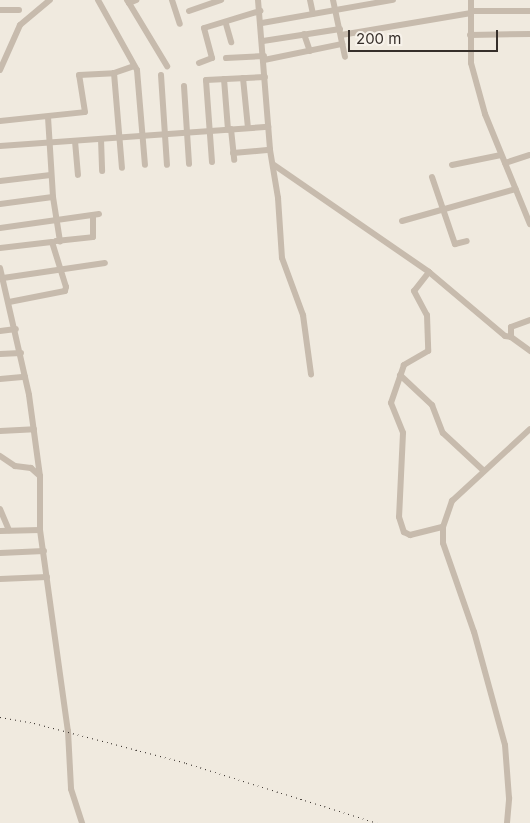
<!DOCTYPE html>
<html>
<head>
<meta charset="utf-8">
<style>
  body { margin:0 }
  #map { position:relative; width:530px; height:823px; overflow:hidden; background:#f0eadf; font-family:Inter,sans-serif }
  div>[style] { position:absolute }
  .minor>* { height:6px; margin:-3px; padding:0 3px; transform-origin:3px; border-radius:3px; background:#c7bbad }
  .rail>* { height:1px; margin-top:-0.5px; transform-origin:0; background:repeating-linear-gradient(90deg,#362f2a 0 1px,transparent 0 5px) }
  span { translate:-50% -50%; white-space:nowrap; text-align:center; line-height:1.15; -webkit-text-stroke:4px #f8f3eb; paint-order:stroke }
  .scale { position:absolute; left:348px; top:30px; width:150px; height:22px; box-sizing:border-box; border:2px solid #362f2a; border-top:0; padding-left:6px; font-size:15px; line-height:18px; white-space:nowrap; color:#362f2a; -webkit-text-stroke:4px #f8f3eb; paint-order:stroke }
</style>
</head>
<body>
<div id="map">
  <div class="minor">
    <i style="left:98px;top:0;width:80px;rotate:60.9deg"></i>
    <i style="left:137px;top:70px;width:95px;rotate:85.2deg"></i>
    <i style="left:127px;top:0;width:4px;rotate:56deg"></i>
    <i style="left:129px;top:3px;width:8px;rotate:-23deg"></i>
    <i style="left:172px;top:0;width:25px;rotate:72deg"></i>
    <i style="left:258px;top:0;width:150px;rotate:85.4deg"></i>
    <i style="left:270px;top:150px;width:49px;rotate:80.5deg"></i>
    <i style="left:278px;top:198px;width:60px;rotate:86.2deg"></i>
    <i style="left:282px;top:258px;width:61px;rotate:69.8deg"></i>
    <i style="left:303px;top:315px;width:60px;rotate:82.3deg"></i>
    <i style="left:310px;top:0;width:14px;rotate:78deg"></i>
    <i style="left:333px;top:0;width:58px;rotate:78.1deg"></i>
    <i style="left:471px;top:0;width:63px;rotate:90deg"></i>
    <i style="left:471px;top:63px;width:53px;rotate:74.6deg"></i>
    <i style="left:485px;top:114px;width:119px;rotate:67.8deg"></i>
    <i style="left:129px;top:3px;width:74px;rotate:58.9deg"></i>
    <i style="left:0;top:10px;width:19px"></i>
    <i style="left:189px;top:11px;width:34px;rotate:-19deg"></i>
    <i style="left:471px;top:11px;width:59px"></i>
    <i style="left:262px;top:23px;width:133px;rotate:-10deg"></i>
    <i style="left:226px;top:24px;width:19px;rotate:74deg"></i>
    <i style="left:304px;top:34px;width:18px;rotate:71deg"></i>
    <i style="left:341px;top:35px;width:132px;rotate:-9.6deg"></i>
    <i style="left:470px;top:35px;width:60px;rotate:-1deg"></i>
    <i style="left:263px;top:41px;width:78px;rotate:-8.9deg"></i>
    <i style="left:226px;top:58px;width:38px;rotate:-3deg"></i>
    <i style="left:264px;top:60px;width:80px;rotate:-11.6deg"></i>
    <i style="left:199px;top:63px;width:14px;rotate:-21deg"></i>
    <i style="left:212px;top:58px;width:31px;rotate:-105deg"></i>
    <i style="left:204px;top:28px;width:59px;rotate:-16.9deg"></i>
    <i style="left:0;top:70px;width:49px;rotate:-66deg"></i>
    <i style="left:20px;top:25px;width:39px;rotate:-40deg"></i>
    <i style="left:114px;top:73px;width:95px;rotate:85.2deg"></i>
    <i style="left:161px;top:75px;width:90px;rotate:86.2deg"></i>
    <i style="left:243px;top:78px;width:50px;rotate:84.3deg"></i>
    <i style="left:224px;top:79px;width:51px;rotate:85.5deg"></i>
    <i style="left:184px;top:86px;width:78px;rotate:86.3deg"></i>
    <i style="left:48px;top:117px;width:80px;rotate:86.4deg"></i>
    <i style="left:53px;top:197px;width:45px;rotate:81deg"></i>
    <i style="left:0;top:121px;width:85px;rotate:-6deg"></i>
    <i style="left:85px;top:112px;width:37px;rotate:-99deg"></i>
    <i style="left:79px;top:75px;width:35px;rotate:-3deg"></i>
    <i style="left:114px;top:73px;width:21px;rotate:-19deg"></i>
    <i style="left:231px;top:129px;width:31px;rotate:84deg"></i>
    <i style="left:101px;top:139px;width:32px;rotate:88deg"></i>
    <i style="left:75px;top:141px;width:34px;rotate:85deg"></i>
    <i style="left:0;top:146px;width:269px;rotate:-4.1deg"></i>
    <i style="left:233px;top:153px;width:37px;rotate:-5deg"></i>
    <i style="left:212px;top:162px;width:82px;rotate:-94.2deg"></i>
    <i style="left:206px;top:80px;width:59px;rotate:-2.9deg"></i>
    <i style="left:505px;top:163px;width:26px;rotate:-18deg"></i>
    <i style="left:274px;top:165px;width:188px;rotate:34.6deg"></i>
    <i style="left:429px;top:272px;width:99px;rotate:40.1deg"></i>
    <i style="left:505px;top:336px;width:6px;rotate:9deg"></i>
    <i style="left:511px;top:337px;width:24px;rotate:36deg"></i>
    <i style="left:452px;top:165px;width:50px;rotate:-11.5deg"></i>
    <i style="left:432px;top:177px;width:71px;rotate:71.1deg"></i>
    <i style="left:455px;top:244px;width:12px;rotate:-14deg"></i>
    <i style="left:0;top:181px;width:51px;rotate:-6.7deg"></i>
    <i style="left:0;top:204px;width:53px;rotate:-7.5deg"></i>
    <i style="left:402px;top:221px;width:118px;rotate:-15.7deg"></i>
    <i style="left:0;top:228px;width:100px;rotate:-8deg"></i>
    <i style="left:56px;top:241px;width:37px;rotate:-6deg"></i>
    <i style="left:93px;top:237px;width:22px;rotate:-90deg"></i>
    <i style="left:0;top:248px;width:52px;rotate:-6.6deg"></i>
    <i style="left:52px;top:242px;width:47px;rotate:72.7deg"></i>
    <i style="left:66px;top:287px;width:4px;rotate:104deg"></i>
    <i style="left:65px;top:291px;width:57px;rotate:168.9deg"></i>
    <i style="left:0;top:268px;width:130px;rotate:77.1deg"></i>
    <i style="left:29px;top:395px;width:82px;rotate:82.3deg"></i>
    <i style="left:40px;top:476px;width:54px;rotate:90deg"></i>
    <i style="left:40px;top:530px;width:203px;rotate:82.1deg"></i>
    <i style="left:68px;top:731px;width:58px;rotate:87deg"></i>
    <i style="left:71px;top:789px;width:36px;rotate:72deg"></i>
    <i style="left:429px;top:272px;width:24px;rotate:128deg"></i>
    <i style="left:414px;top:291px;width:27px;rotate:62deg"></i>
    <i style="left:427px;top:315px;width:36px;rotate:88deg"></i>
    <i style="left:428px;top:351px;width:28px;rotate:150deg"></i>
    <i style="left:404px;top:365px;width:40px;rotate:108.9deg"></i>
    <i style="left:391px;top:403px;width:32px;rotate:68deg"></i>
    <i style="left:403px;top:433px;width:84px;rotate:92.7deg"></i>
    <i style="left:399px;top:517px;width:16px;rotate:72deg"></i>
    <i style="left:404px;top:532px;width:7px;rotate:27deg"></i>
    <i style="left:410px;top:535px;width:34px;rotate:-14deg"></i>
    <i style="left:3px;top:278px;width:103px;rotate:-8.4deg"></i>
    <i style="left:0;top:331px;width:16px;rotate:-7deg"></i>
    <i style="left:511px;top:337px;width:10px;rotate:-90deg"></i>
    <i style="left:511px;top:327px;width:20px;rotate:-20deg"></i>
    <i style="left:0;top:354px;width:21px;rotate:-3deg"></i>
    <i style="left:400px;top:375px;width:44px;rotate:43.2deg"></i>
    <i style="left:432px;top:405px;width:30px;rotate:69deg"></i>
    <i style="left:443px;top:433px;width:54px;rotate:42.8deg"></i>
    <i style="left:0;top:379px;width:25px;rotate:-5deg"></i>
    <i style="left:0;top:431px;width:34px;rotate:-3deg"></i>
    <i style="left:0;top:456px;width:18px;rotate:34deg"></i>
    <i style="left:15px;top:466px;width:16px;rotate:7deg"></i>
    <i style="left:31px;top:468px;width:12px;rotate:42deg"></i>
    <i style="left:0;top:509px;width:23px;rotate:67deg"></i>
    <i style="left:0;top:531px;width:40px;rotate:-1.4deg"></i>
    <i style="left:0;top:553px;width:44px;rotate:-2.6deg"></i>
    <i style="left:0;top:579px;width:47px;rotate:-2.4deg"></i>
    <i style="left:507px;top:823px;width:25px;rotate:-85deg"></i>
    <i style="left:509px;top:798px;width:53px;rotate:-94.3deg"></i>
    <i style="left:505px;top:745px;width:117px;rotate:-105.3deg"></i>
    <i style="left:474px;top:632px;width:94px;rotate:-109.2deg"></i>
    <i style="left:443px;top:543px;width:16px;rotate:-90deg"></i>
    <i style="left:443px;top:527px;width:28px;rotate:-71deg"></i>
    <i style="left:452px;top:501px;width:106px;rotate:-42.7deg"></i>
  </div>
  <div class="rail">
    <i style="left:0;top:717px;width:35px;rotate:10deg"></i>
    <i style="left:34px;top:723px;width:157px;rotate:14.7deg"></i>
    <i style="left:186px;top:763px;width:201px;rotate:17.4deg"></i>
  </div>
  <div class="scale">200 m</div>
</div>
</body>
</html>
